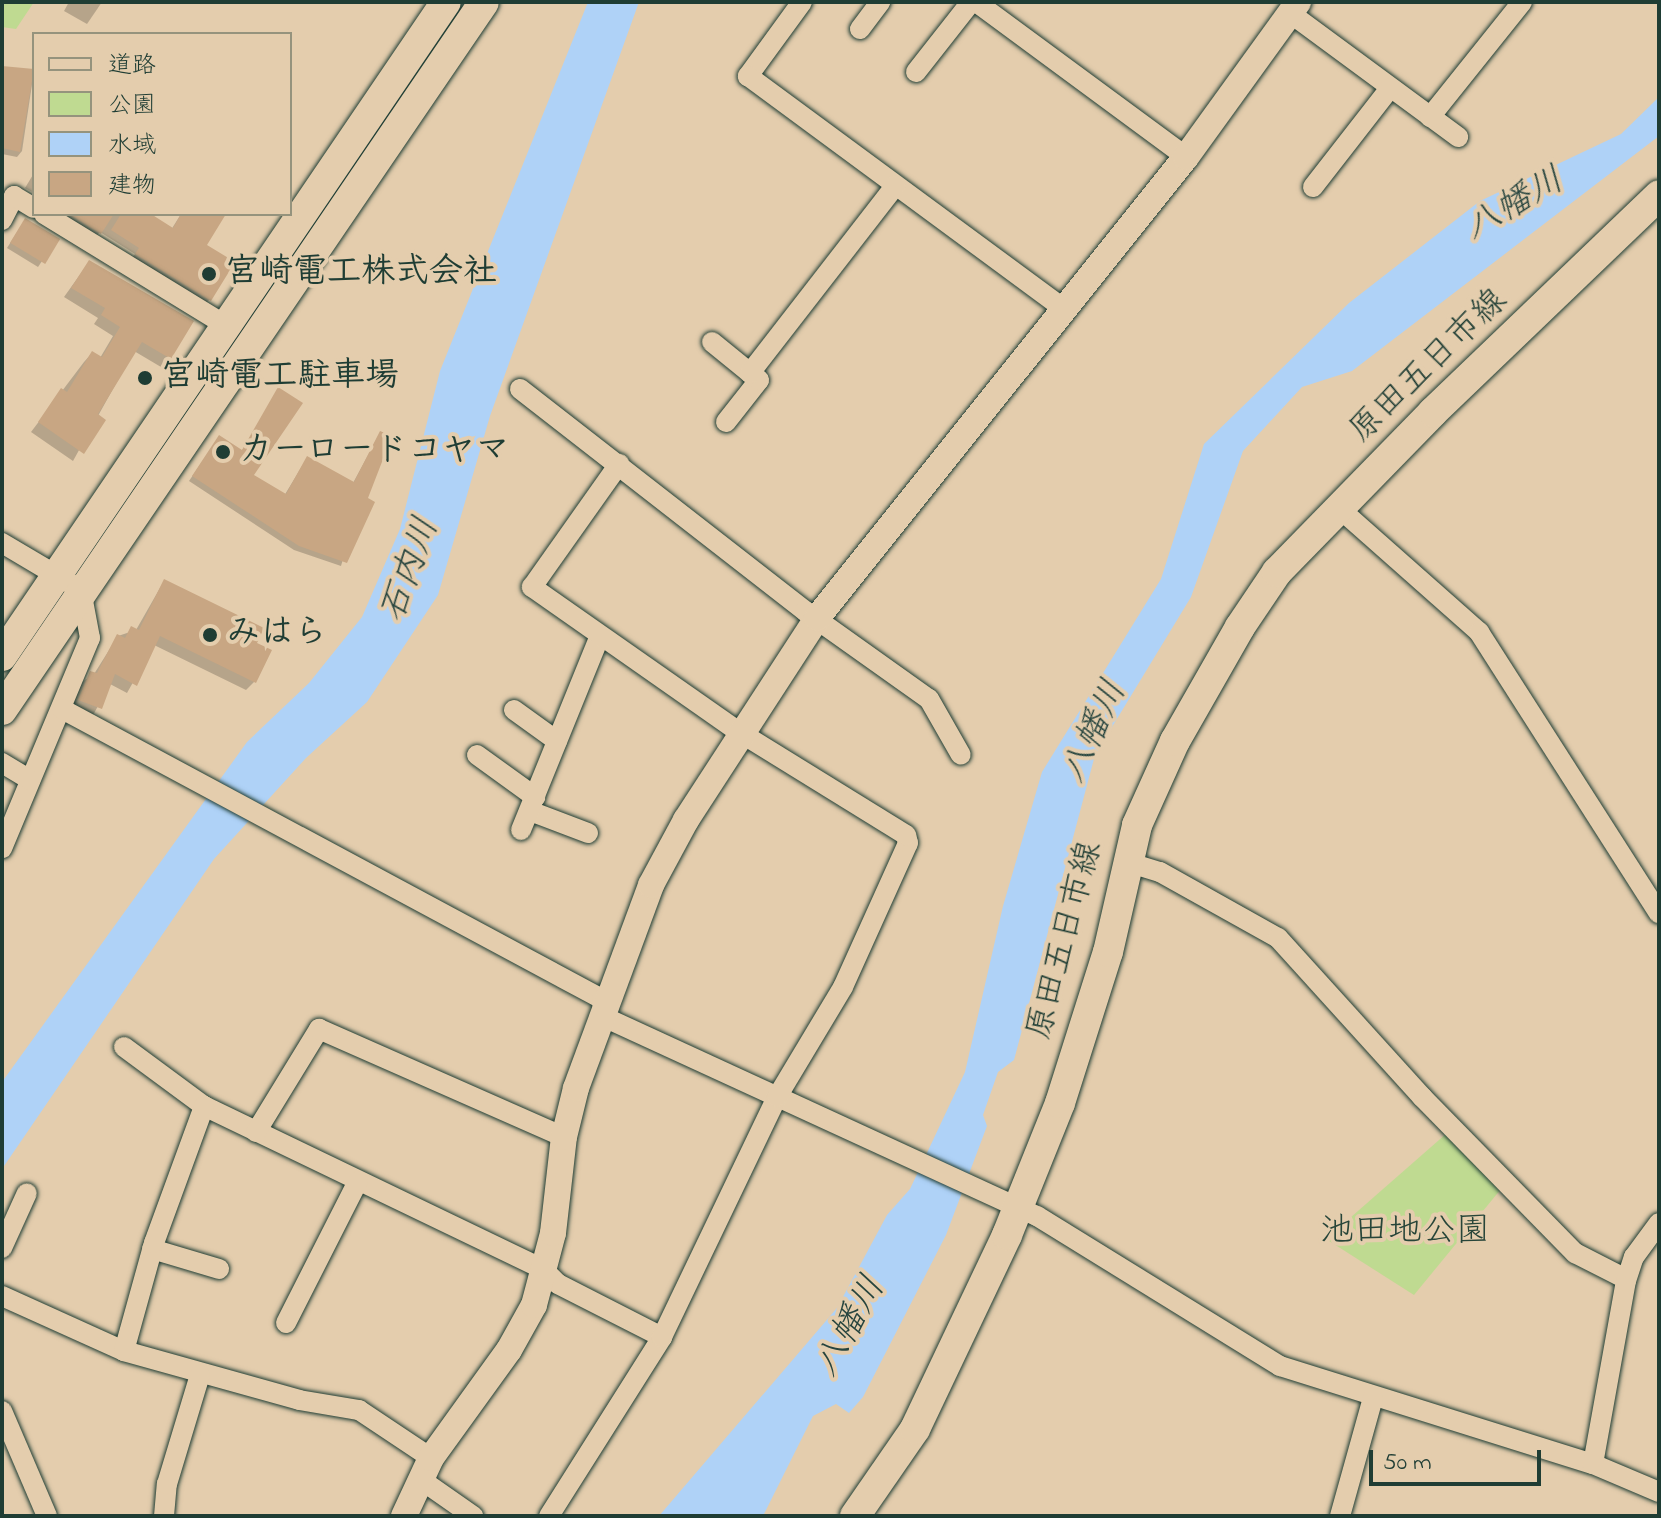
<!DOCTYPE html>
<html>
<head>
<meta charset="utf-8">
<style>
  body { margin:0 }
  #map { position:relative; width:1661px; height:1518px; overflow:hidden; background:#e4cdad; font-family:"Indie Flower","Klee One",sans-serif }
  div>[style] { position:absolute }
  .green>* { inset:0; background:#bfda91 }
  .water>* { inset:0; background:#afd2f7 }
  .shadow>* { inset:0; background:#0003 }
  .building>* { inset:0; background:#c8a683; transform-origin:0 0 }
  .roads { filter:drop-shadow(0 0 2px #1f3d34) drop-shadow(0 0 2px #1f3d34) }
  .minor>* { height:20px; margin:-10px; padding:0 10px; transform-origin:10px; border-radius:10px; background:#e4cdad }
  .tertiary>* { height:26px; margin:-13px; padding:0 13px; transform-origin:13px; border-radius:13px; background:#e4cdad }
  .secondary>* { height:30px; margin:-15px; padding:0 15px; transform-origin:15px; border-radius:15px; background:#e4cdad }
  .dots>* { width:22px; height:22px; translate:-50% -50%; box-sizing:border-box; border:4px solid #e4cdad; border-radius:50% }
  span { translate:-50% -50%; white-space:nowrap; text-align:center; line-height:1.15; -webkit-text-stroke:8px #e4cdad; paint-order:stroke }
  .poi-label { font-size:34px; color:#1f3d34; font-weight:700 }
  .left { translate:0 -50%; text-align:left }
  .street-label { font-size:34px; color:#1f3d34 }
  .park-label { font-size:34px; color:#274539 }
  .water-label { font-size:36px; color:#26443e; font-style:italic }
  .frame { position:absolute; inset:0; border:4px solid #1f3d34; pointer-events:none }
  .legend { position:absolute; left:32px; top:32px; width:260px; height:184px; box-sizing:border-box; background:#e4cdad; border:2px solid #95937d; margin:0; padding:10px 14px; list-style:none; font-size:24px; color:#1f3d34 }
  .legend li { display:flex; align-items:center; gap:16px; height:40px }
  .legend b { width:40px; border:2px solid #95937d }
  .scale { position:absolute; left:1369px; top:1450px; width:172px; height:36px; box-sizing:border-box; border:4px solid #1f3d34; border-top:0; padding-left:10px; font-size:24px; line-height:28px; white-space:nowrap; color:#1f3d34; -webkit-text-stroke:6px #e4cdad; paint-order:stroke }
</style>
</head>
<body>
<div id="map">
  <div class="green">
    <i style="clip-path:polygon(2px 2px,34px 2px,16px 29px,2px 27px)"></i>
    <i style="clip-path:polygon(1447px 1133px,1501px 1189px,1414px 1295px,1326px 1239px)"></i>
  </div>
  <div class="water">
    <i style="clip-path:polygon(588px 2px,639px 2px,490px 416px,438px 595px,367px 702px,306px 758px,214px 859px,2px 1169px,2px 1082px,247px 742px,309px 683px,362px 617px,400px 529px,440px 371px)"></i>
    <i style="clip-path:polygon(1659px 97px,1659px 136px,1352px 371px,1302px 387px,1243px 451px,1191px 597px,1095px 755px,1014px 1060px,998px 1072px,983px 1115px,987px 1126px,946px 1235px,863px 1397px,849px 1413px,836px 1404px,813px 1416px,763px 1516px,659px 1516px,837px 1308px,887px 1215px,910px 1189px,965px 1072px,1003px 906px,1042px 772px,1161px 579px,1204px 444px,1349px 303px,1480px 201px,1621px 134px)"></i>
  </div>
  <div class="shadow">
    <i style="clip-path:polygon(69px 2px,102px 2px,87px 24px,64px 11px)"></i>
    <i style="clip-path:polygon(2px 69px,34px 71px,22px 151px,17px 157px,2px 154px)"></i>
    <i style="clip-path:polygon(34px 173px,34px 193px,25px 188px)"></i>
    <i style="clip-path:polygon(52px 214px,145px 214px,171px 230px,181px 214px,224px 214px,205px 246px,209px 300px,204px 306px,130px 261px,135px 254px,100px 232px,94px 238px)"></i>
    <i style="clip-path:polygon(21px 226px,57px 239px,38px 267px,7px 248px)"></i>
    <i style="clip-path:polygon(89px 262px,191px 322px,161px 367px,134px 351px,73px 461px,31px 432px,84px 362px,92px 353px,100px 358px,113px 336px,94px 324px,98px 318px,64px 297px)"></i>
    <i style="clip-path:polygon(279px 389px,251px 476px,284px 496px,307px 458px,353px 483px,380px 433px,341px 566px,294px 550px,189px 481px,215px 443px,241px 452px)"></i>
    <i style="clip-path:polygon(164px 581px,254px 644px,254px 682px,246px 690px,154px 645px,127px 693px,110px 684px,92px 717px,71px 709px,82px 682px,94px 674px,118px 636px,136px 630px)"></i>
  </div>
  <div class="building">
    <i style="clip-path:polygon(2px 66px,34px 69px,20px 152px,2px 148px)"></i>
    <i style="clip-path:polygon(69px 214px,114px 214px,101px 234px)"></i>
    <i style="clip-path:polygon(121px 214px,151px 214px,173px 228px,181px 214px,226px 214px,207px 245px,235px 262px,211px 301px,135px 254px,139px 248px,111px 230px)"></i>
    <i style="left:25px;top:218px;width:41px;height:29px;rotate:31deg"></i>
    <i style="clip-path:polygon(89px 260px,194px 321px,171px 359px,142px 342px,98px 414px,106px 420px,84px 454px,38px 422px,61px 388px,67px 392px,92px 351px,102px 357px,120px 327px,101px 315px,105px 308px,71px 288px)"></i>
    <i style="clip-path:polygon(278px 387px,303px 403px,254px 475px,286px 494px,307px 456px,354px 482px,380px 431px,392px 436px,368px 498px,375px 502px,347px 563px,299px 546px,192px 476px,219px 435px,242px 450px)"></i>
    <i style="clip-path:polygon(164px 579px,264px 628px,257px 643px,272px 650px,256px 683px,160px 636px,137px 686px,115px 674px,102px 709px,78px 700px,90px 671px,97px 673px,117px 634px,125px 638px,131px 626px,139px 630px)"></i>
  </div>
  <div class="roads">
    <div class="minor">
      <i style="left:802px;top:2px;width:92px;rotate:126.1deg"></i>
      <i style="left:748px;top:76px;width:393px;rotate:36.4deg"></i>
      <i style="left:976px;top:2px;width:261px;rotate:36.4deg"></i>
      <i style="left:1290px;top:13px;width:209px;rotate:36.4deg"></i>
      <i style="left:860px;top:29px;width:34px;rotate:-53deg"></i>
      <i style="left:916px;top:72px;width:89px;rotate:-51.8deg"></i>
      <i style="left:1430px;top:117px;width:147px;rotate:-51.3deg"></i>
      <i style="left:1313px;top:187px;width:125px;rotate:-52.1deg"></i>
      <i style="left:44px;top:214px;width:212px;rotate:31.5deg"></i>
      <i style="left:2px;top:220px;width:27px;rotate:-63deg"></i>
      <i style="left:14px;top:196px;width:23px;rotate:31deg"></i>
      <i style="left:712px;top:342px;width:49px;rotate:39.2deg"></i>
      <i style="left:520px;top:389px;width:361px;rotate:37.9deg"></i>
      <i style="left:805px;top:611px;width:152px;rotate:35.4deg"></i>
      <i style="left:929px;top:699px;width:64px;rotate:60.3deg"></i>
      <i style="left:726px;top:422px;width:53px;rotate:-51.8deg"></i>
      <i style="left:759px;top:380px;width:11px;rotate:-142deg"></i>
      <i style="left:750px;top:373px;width:237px;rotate:-52.2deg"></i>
      <i style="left:1340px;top:509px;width:186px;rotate:41.5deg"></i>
      <i style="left:1479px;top:632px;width:334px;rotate:57.4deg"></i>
      <i style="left:2px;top:543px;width:92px;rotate:30.7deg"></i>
      <i style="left:81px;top:590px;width:49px;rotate:79.4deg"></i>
      <i style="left:90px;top:638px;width:228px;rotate:112.7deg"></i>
      <i style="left:62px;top:709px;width:613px;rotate:28.24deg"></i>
      <i style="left:602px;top:999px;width:18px;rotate:84deg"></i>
      <i style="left:604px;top:1017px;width:477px;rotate:24.7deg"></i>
      <i style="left:1037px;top:1216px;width:286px;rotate:31.7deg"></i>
      <i style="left:1280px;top:1366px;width:328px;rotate:17.4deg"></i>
      <i style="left:1593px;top:1464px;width:72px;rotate:23deg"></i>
      <i style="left:514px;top:710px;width:53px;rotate:35.8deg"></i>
      <i style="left:477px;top:755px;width:72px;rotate:35.9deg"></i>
      <i style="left:2px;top:763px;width:33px;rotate:31deg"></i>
      <i style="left:530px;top:811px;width:62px;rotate:20.8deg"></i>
      <i style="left:521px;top:830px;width:207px;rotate:-67.9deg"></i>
      <i style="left:1127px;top:862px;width:34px;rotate:17deg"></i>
      <i style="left:1160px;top:872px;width:135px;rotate:29.2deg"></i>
      <i style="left:1278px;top:938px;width:215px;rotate:47.8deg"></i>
      <i style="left:1422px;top:1097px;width:219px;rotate:45.6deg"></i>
      <i style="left:1575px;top:1253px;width:57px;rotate:27deg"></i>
      <i style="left:124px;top:1047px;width:99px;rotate:36.4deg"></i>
      <i style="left:204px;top:1106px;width:376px;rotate:25.7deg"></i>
      <i style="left:543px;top:1269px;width:21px;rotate:45deg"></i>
      <i style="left:558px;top:1284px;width:117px;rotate:27deg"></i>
      <i style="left:256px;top:1132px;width:121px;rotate:-58.5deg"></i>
      <i style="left:319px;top:1029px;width:268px;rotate:23.8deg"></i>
      <i style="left:2px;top:1248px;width:60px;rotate:-65.6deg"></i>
      <i style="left:152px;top:1249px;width:70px;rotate:16.6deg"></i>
      <i style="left:2px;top:1296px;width:134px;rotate:24.3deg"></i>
      <i style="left:124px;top:1351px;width:182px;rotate:15.6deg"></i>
      <i style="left:299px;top:1400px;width:61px;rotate:9.5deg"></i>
      <i style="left:359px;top:1410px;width:87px;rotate:33.7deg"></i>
      <i style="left:286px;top:1323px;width:159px;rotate:-63.1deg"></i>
      <i style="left:124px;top:1351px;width:112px;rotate:-74.5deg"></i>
      <i style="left:154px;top:1243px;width:146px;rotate:-69.9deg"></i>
      <i style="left:2px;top:1411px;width:114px;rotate:66.8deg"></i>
      <i style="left:1593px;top:1464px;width:186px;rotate:-79.8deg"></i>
      <i style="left:1626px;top:1281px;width:25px;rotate:-72deg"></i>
      <i style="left:1634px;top:1257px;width:42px;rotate:-53.7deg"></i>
      <i style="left:420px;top:1479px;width:65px;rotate:34.9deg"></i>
      <i style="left:164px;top:1516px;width:32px;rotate:-85deg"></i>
      <i style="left:167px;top:1484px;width:114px;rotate:-73.2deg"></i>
      <i style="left:549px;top:1516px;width:212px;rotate:-57.7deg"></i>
      <i style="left:662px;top:1337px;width:266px;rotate:-64.4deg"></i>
      <i style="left:777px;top:1097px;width:128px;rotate:-59deg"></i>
      <i style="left:843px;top:987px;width:158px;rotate:-65.7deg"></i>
      <i style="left:908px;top:843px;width:8px;rotate:-104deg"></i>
      <i style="left:906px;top:835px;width:196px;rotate:-148.3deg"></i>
      <i style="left:739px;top:732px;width:253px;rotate:-145deg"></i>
      <i style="left:532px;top:587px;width:151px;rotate:-54.7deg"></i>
      <i style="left:1340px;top:1516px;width:123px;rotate:-74.4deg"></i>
    </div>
    <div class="tertiary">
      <i style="left:404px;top:1516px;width:64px;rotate:-65deg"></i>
      <i style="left:431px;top:1458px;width:133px;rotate:-54.2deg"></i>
      <i style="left:509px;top:1350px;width:51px;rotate:-60.9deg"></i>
      <i style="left:534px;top:1305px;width:74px;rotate:-75.2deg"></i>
      <i style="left:553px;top:1233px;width:97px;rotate:-83.5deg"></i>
      <i style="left:564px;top:1137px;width:50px;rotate:-76.2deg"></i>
      <i style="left:576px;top:1088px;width:216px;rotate:-69.7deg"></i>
      <i style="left:651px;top:885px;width:74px;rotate:-61.7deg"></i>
      <i style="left:686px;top:820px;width:241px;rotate:-57deg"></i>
      <i style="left:817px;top:618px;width:590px;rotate:-51.33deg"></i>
      <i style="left:1186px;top:157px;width:191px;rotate:-54.1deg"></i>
    </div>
    <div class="secondary">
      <i style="left:2px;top:656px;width:790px;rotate:-55.83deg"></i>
      <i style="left:2px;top:710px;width:856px;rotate:-55.75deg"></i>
      <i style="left:855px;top:1516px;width:106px;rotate:-55.4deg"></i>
      <i style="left:915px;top:1429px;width:215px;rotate:-64.6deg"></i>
      <i style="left:1007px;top:1235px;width:142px;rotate:-68.1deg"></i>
      <i style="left:1060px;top:1103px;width:158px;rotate:-72.4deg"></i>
      <i style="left:1108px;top:952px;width:130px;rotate:-77.1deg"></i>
      <i style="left:1137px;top:825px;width:92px;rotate:-65.7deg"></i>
      <i style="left:1175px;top:741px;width:131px;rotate:-60.3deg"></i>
      <i style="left:1240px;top:627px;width:66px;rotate:-56.1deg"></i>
      <i style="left:1277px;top:572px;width:223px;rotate:-45.7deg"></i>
      <i style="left:1433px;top:412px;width:313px;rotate:-43.8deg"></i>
    </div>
  </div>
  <div class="dots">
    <i style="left:209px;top:274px;background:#1f3d34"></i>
    <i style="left:145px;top:378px;background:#1f3d34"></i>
    <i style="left:223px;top:452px;background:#1f3d34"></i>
    <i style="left:210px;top:635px;background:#1f3d34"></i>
  </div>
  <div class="poi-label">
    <span class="left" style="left:225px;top:274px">宮崎電工株式会社</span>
    <span class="left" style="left:161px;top:378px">宮崎電工駐車場</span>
    <span class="left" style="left:239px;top:452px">カーロードコヤマ</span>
    <span class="left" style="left:226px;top:635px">みはら</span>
  </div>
  <div class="street-label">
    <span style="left:1429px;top:367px;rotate:-44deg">原田五日市線</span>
    <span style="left:1066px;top:941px;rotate:-75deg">原田五日市線</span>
  </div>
  <div class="park-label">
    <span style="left:1405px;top:1233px">池田地公園</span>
  </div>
  <div class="water-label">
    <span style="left:1515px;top:205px;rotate:-30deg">八幡川</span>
    <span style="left:411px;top:570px;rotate:-70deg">石内川</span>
    <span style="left:1095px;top:732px;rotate:-65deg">八幡川</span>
    <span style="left:851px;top:1327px;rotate:-61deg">八幡川</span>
  </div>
  <div class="frame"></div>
  <ul class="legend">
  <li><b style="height:10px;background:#e4cdad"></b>道路</li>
  <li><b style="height:22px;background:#bfda91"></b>公園</li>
  <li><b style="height:22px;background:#afd2f7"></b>水域</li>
  <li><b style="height:22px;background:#c8a683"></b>建物</li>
  </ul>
  <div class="scale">50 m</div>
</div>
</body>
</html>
